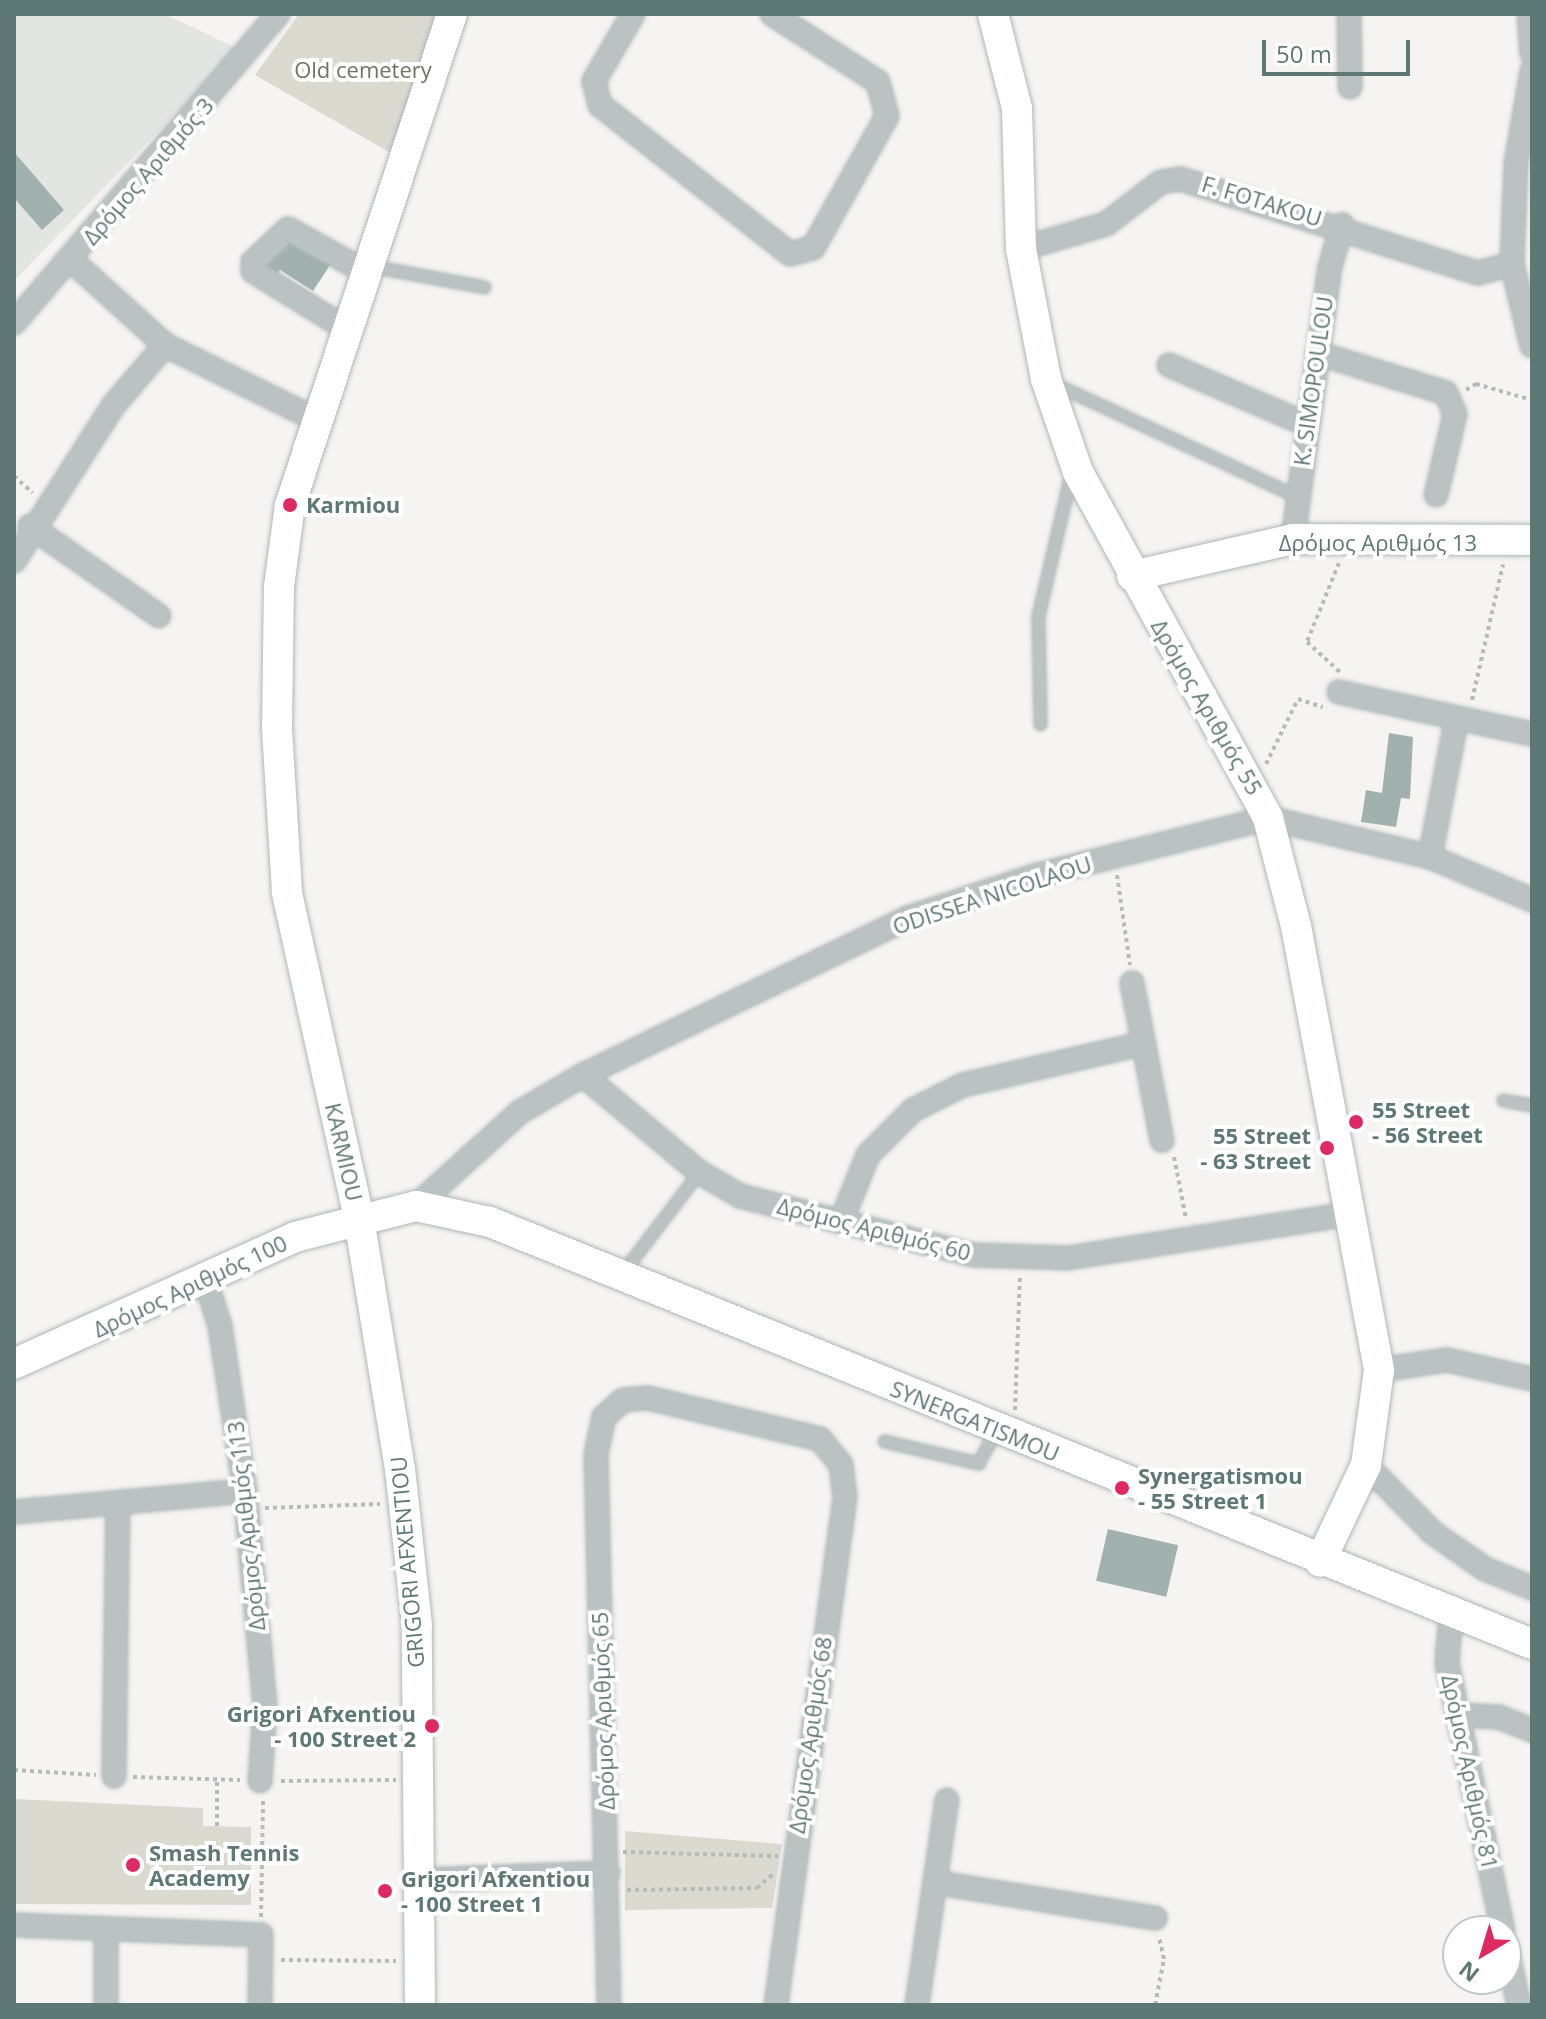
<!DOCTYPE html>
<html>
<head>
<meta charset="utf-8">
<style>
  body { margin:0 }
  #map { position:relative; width:1546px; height:2019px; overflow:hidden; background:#f6f4f2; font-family:"Open Sans",sans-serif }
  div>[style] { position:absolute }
  .built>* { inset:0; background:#e3e5e3 }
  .green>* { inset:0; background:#dadad1 }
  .building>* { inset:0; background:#a1b1af; transform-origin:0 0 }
  .path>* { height:4px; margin-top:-2px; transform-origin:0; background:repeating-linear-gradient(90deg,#b5bbba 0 4px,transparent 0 8px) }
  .roads { filter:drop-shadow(0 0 2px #acb8b7) drop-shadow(0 0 2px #acb8b7) }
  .lane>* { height:11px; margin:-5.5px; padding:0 5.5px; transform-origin:5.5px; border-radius:5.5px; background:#bac3c2 }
  .street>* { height:22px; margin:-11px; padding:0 11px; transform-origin:11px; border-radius:11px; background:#bac3c2 }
  .secondary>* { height:30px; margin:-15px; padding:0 15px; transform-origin:15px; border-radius:15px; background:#fff }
  .dots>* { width:22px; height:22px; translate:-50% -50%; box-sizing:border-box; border:4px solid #fff; border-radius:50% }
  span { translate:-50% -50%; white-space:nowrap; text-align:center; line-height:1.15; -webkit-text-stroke:8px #fff; paint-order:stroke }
  .park-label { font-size:22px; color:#6f7560 }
  .street-label { font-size:22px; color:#5d7875 }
  .poi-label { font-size:22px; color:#5d7875; font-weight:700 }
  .left { translate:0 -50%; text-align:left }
  .right { translate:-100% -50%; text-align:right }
  .frame { position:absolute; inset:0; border:16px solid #5d7875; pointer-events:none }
  .north { position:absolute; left:1442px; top:1915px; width:80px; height:80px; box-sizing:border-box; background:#fff; border:2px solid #bec9c8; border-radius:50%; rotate:218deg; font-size:22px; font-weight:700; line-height:32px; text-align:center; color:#5d7875 }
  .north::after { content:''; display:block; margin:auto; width:28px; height:36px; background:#df2962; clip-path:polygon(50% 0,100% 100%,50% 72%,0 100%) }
  .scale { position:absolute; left:1262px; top:40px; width:148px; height:36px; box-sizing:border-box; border:4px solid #5d7875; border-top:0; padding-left:10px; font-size:24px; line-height:28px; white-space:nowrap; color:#5d7875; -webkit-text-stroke:6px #fff; paint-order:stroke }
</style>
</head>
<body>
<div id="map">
  <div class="built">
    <i style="clip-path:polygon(14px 14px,165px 14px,238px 49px,14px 281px)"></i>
  </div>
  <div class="green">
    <i style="clip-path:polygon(299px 14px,442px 14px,396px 156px,255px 75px)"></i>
    <i style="clip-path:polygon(15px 1799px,203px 1808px,203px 1826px,251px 1827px,251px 1905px,14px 1904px)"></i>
    <i style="clip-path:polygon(625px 1831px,782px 1844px,772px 1908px,625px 1910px)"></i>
  </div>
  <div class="building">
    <i style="clip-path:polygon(14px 152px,64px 210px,42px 230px,14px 198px)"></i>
    <i style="clip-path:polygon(286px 232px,332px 262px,313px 291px,280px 270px,274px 278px,261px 269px)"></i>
    <i style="clip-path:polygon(1389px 733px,1413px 737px,1410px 799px,1401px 798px,1396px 827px,1361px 822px,1366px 790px,1382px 793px)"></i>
    <i style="left:1108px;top:1529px;width:72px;height:53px;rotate:13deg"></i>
  </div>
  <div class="path">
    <i style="left:1466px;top:390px;width:12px;rotate:-31deg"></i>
    <i style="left:1476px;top:384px;width:58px;rotate:15.9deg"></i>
    <i style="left:14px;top:476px;width:25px;rotate:42deg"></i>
    <i style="left:1339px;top:563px;width:85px;rotate:112.1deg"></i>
    <i style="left:1307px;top:642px;width:46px;rotate:42.4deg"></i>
    <i style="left:1472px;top:700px;width:139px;rotate:-77.1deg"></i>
    <i style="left:1266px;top:764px;width:72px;rotate:-63.8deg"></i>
    <i style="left:1298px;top:699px;width:26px;rotate:18deg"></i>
    <i style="left:1117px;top:875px;width:91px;rotate:81.8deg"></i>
    <i style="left:1174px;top:1157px;width:63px;rotate:79deg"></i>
    <i style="left:1015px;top:1410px;width:135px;rotate:-87.9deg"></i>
    <i style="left:265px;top:1508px;width:115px;rotate:-2deg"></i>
    <i style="left:14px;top:1770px;width:82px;rotate:3.5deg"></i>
    <i style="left:133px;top:1777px;width:107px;rotate:1.6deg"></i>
    <i style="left:281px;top:1781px;width:115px;rotate:-0.5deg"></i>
    <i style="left:217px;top:1826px;width:45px;rotate:-90deg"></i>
    <i style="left:623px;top:1852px;width:155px;rotate:1.5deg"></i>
    <i style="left:627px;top:1890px;width:130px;rotate:-0.9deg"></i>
    <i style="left:757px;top:1888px;width:21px;rotate:-41deg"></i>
    <i style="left:261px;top:1917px;width:119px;rotate:-89deg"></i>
    <i style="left:281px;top:1960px;width:115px;rotate:0.5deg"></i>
    <i style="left:1155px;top:2005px;width:47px;rotate:-78.9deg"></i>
    <i style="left:1164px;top:1959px;width:23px;rotate:-103deg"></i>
  </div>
  <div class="roads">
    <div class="lane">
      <i style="left:371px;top:266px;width:115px;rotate:10.5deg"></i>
      <i style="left:1055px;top:384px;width:268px;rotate:24.9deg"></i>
      <i style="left:1040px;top:724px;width:108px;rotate:-91.1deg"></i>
      <i style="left:1038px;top:616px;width:151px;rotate:-77deg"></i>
      <i style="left:1503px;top:1100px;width:29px;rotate:10deg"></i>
      <i style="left:622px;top:1273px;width:127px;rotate:-52.7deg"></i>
      <i style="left:884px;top:1441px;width:97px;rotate:13.2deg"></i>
      <i style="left:978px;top:1463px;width:38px;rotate:-61deg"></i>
    </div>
    <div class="street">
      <i style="left:633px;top:14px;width:78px;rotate:120.2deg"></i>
      <i style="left:594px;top:81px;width:25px;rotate:76deg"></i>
      <i style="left:600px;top:105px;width:241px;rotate:38.1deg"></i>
      <i style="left:790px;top:254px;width:24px;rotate:-15deg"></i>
      <i style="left:813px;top:248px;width:151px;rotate:-60.7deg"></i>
      <i style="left:887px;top:116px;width:35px;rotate:-105deg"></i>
      <i style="left:878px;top:82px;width:126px;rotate:-147.3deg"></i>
      <i style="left:1349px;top:14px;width:73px;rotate:89.2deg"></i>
      <i style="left:1529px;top:14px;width:39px;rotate:86deg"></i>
      <i style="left:1532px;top:71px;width:94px;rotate:99.8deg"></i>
      <i style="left:1516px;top:164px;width:100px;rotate:92.3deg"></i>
      <i style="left:1512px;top:264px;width:84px;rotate:76.3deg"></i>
      <i style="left:1021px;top:249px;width:89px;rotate:-16.4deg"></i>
      <i style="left:1106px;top:224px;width:69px;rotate:-37.4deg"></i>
      <i style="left:1161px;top:182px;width:20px;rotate:-9deg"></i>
      <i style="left:1181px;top:179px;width:312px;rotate:17.6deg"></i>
      <i style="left:1478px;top:273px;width:35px;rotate:-15deg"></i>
      <i style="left:71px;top:260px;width:127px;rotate:42.1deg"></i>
      <i style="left:165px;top:345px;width:165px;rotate:26.3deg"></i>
      <i style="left:14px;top:323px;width:406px;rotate:-49.5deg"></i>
      <i style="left:345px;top:328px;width:108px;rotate:-148.2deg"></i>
      <i style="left:253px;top:271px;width:9px;rotate:-90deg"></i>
      <i style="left:253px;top:262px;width:48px;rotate:-43.3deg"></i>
      <i style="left:288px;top:229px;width:87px;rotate:28.9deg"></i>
      <i style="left:1317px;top:353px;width:135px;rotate:17.2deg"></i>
      <i style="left:1446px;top:393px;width:23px;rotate:67deg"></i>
      <i style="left:1455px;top:414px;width:83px;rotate:103.2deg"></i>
      <i style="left:1169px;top:365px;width:149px;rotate:23.3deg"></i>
      <i style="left:30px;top:526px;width:157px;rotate:34.9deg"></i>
      <i style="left:1293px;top:539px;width:275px;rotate:-82.3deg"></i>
      <i style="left:1330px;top:267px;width:44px;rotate:-74.1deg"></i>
      <i style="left:14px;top:561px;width:184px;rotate:-57.4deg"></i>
      <i style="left:113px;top:406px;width:80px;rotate:-49.6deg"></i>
      <i style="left:1339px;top:692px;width:198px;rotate:12.3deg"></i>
      <i style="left:1430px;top:857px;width:137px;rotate:-79.1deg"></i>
      <i style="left:1132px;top:983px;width:160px;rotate:79.2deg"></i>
      <i style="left:583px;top:1075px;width:151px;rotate:39.9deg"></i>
      <i style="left:699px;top:1172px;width:48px;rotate:30.3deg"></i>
      <i style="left:740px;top:1196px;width:241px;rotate:14.2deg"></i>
      <i style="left:974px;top:1255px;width:94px;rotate:1.8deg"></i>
      <i style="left:1068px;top:1258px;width:284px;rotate:-8.9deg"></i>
      <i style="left:416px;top:1206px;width:140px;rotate:-42.1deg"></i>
      <i style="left:520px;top:1112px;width:73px;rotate:-30.4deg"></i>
      <i style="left:583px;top:1075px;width:361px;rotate:-25.8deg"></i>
      <i style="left:908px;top:918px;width:133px;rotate:-18.4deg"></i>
      <i style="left:1034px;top:876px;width:241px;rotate:-13.9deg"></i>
      <i style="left:1268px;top:818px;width:167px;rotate:13.5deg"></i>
      <i style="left:1430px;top:857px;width:111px;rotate:22.9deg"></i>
      <i style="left:841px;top:1222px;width:72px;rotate:-68.1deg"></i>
      <i style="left:868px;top:1155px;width:64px;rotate:-45deg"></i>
      <i style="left:913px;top:1110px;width:56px;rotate:-26.6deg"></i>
      <i style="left:963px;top:1085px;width:183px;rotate:-13deg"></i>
      <i style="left:204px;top:1275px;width:53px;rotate:72.6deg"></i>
      <i style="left:220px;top:1326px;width:167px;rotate:81.4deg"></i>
      <i style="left:245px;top:1491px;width:216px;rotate:84.7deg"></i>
      <i style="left:265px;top:1706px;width:75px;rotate:93.8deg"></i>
      <i style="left:1379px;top:1370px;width:69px;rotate:-8.4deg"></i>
      <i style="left:1447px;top:1360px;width:87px;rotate:12.6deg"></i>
      <i style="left:1366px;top:1465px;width:95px;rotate:45.4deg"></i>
      <i style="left:1433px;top:1533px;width:63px;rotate:34.7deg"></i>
      <i style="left:1485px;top:1569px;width:51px;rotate:22deg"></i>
      <i style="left:14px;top:1512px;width:232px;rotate:-5.2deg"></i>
      <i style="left:1451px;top:1613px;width:50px;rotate:94.6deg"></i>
      <i style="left:1447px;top:1663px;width:274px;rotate:78.2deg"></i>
      <i style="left:1457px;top:1715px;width:42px;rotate:2.7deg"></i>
      <i style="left:1499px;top:1717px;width:35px;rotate:22deg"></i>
      <i style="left:114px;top:1776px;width:273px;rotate:-89.2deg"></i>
      <i style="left:416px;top:1880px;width:192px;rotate:-2.1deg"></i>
      <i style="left:939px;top:1883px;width:219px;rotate:9.2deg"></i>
      <i style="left:14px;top:1925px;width:247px;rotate:2.3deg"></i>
      <i style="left:261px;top:1935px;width:70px;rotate:90.8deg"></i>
      <i style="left:106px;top:1930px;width:75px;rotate:90deg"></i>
      <i style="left:1506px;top:1945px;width:61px;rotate:77.8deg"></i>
      <i style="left:609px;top:2005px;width:551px;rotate:-91.35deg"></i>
      <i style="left:596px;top:1454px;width:38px;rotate:-78deg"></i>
      <i style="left:604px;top:1417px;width:25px;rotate:-42deg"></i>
      <i style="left:623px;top:1400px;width:25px;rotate:-5deg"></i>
      <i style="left:648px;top:1398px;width:177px;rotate:13.4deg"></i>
      <i style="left:820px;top:1439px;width:33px;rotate:51deg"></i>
      <i style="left:841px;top:1465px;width:32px;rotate:83deg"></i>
      <i style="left:845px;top:1497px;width:513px;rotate:97.73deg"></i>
      <i style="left:917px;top:2005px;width:207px;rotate:-81.7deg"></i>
    </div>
    <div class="secondary">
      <i style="left:993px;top:14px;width:97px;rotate:75.7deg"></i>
      <i style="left:1017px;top:108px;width:141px;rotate:88.4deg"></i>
      <i style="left:1021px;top:249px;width:132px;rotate:79.1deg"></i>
      <i style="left:1046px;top:379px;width:98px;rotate:71deg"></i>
      <i style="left:1078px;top:472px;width:395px;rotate:61.2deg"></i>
      <i style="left:1268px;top:818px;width:112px;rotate:75.5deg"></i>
      <i style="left:1296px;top:926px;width:452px;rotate:79.4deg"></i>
      <i style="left:1379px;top:1370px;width:96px;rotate:97.8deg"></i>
      <i style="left:1366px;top:1465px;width:107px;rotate:115.4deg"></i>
      <i style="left:1132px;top:576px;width:165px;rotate:-12.9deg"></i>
      <i style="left:1293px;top:539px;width:239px;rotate:0.2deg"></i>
      <i style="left:14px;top:1364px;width:308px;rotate:-24.3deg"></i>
      <i style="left:295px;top:1237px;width:125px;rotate:-14.4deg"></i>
      <i style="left:416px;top:1206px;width:76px;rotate:12.2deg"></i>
      <i style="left:490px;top:1222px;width:1124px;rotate:22.05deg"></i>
      <i style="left:420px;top:2005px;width:380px;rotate:-90.5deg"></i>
      <i style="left:417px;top:1625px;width:157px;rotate:-96.2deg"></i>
      <i style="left:400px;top:1469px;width:254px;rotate:-99.3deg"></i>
      <i style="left:359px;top:1218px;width:334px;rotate:-102.5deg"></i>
      <i style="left:287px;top:892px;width:165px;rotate:-93.5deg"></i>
      <i style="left:277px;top:727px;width:140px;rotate:-89.2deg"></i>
      <i style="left:279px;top:587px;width:83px;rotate:-82.4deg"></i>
      <i style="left:290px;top:505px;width:517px;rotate:-71.74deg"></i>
    </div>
  </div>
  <div class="dots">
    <i style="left:290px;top:505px;background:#df2962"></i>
    <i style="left:1356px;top:1122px;background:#df2962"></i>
    <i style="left:1327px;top:1148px;background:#df2962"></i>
    <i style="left:1122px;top:1488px;background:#df2962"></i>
    <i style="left:432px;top:1726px;background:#df2962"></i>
    <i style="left:133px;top:1865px;background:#df2962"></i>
    <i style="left:385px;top:1891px;background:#df2962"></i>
  </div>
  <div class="park-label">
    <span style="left:363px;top:70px">Old cemetery</span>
  </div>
  <div class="street-label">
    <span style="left:148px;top:171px;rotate:-49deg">Δρόμος Αριθμός 3</span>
    <span style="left:1262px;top:201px;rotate:17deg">F. FOTAKOU</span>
    <span style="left:1313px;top:381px;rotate:-82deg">K. SIMOPOULOU</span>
    <span style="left:1378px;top:543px">Δρόμος Αριθμός 13</span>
    <span style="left:1207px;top:707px;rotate:60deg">Δρόμος Αριθμός 55</span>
    <span style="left:992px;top:895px;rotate:-18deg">ODISSEA NICOLAOU</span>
    <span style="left:344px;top:1152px;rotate:77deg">KARMIOU</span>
    <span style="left:874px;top:1229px;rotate:14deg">Δρόμος Αριθμός 60</span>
    <span style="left:190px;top:1286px;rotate:-25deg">Δρόμος Αριθμός 100</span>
    <span style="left:975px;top:1421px;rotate:22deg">SYNERGATISMOU</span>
    <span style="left:246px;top:1526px;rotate:-96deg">Δρόμος Αριθμός 113</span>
    <span style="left:407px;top:1562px;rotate:-95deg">GRIGORI AFXENTIOU</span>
    <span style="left:603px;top:1711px;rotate:-92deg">Δρόμος Αριθμός 65</span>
    <span style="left:810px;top:1735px;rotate:-82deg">Δρόμος Αριθμός 68</span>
    <span style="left:1470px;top:1772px;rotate:78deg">Δρόμος Αριθμός 81</span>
  </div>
  <div class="poi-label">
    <span class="left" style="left:306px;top:505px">Karmiou</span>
    <span class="left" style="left:1372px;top:1122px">55 Street<br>- 56 Street</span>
    <span class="right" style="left:1311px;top:1148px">55 Street<br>- 63 Street</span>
    <span class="left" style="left:1138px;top:1488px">Synergatismou<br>- 55 Street 1</span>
    <span class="right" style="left:416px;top:1726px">Grigori Afxentiou<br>- 100 Street 2</span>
    <span class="left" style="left:149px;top:1865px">Smash Tennis<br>Academy</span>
    <span class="left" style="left:401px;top:1891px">Grigori Afxentiou<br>- 100 Street 1</span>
  </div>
  <div class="frame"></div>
  <div class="north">N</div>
  <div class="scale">50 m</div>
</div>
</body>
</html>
